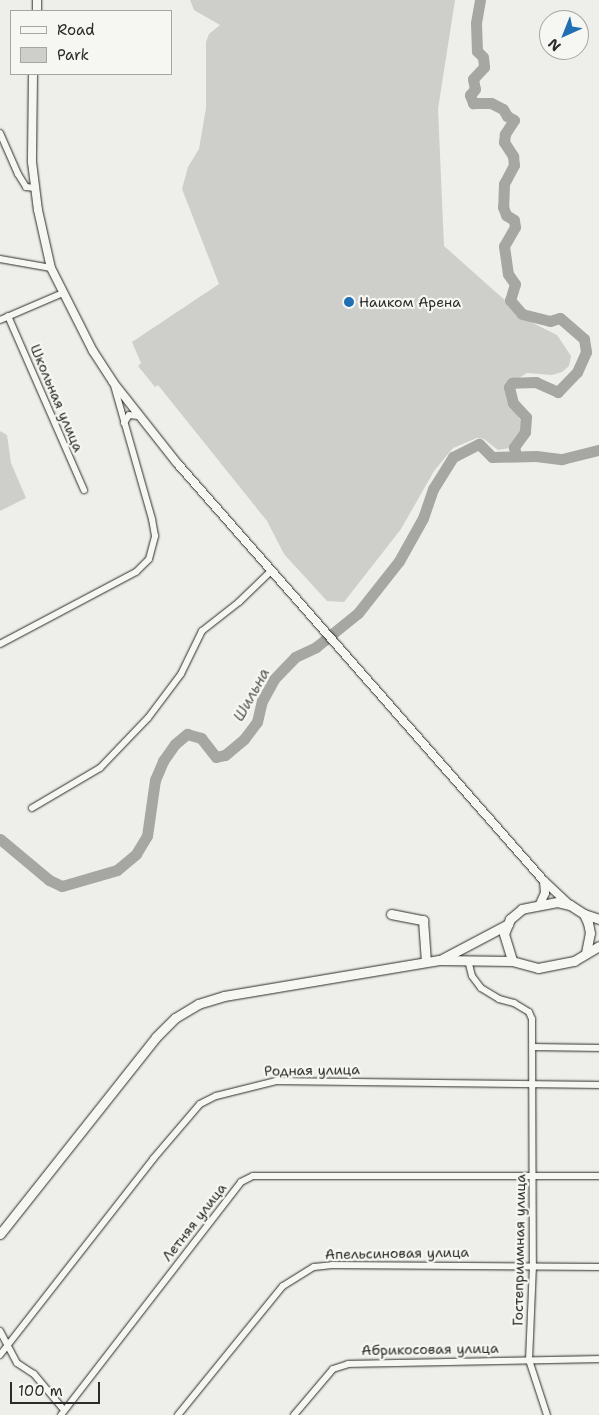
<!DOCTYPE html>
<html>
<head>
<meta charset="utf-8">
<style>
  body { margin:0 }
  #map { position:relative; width:599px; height:1415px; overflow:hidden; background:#eeeeea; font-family:"Shantell Sans",sans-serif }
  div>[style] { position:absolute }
  .green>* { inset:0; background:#cececa }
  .river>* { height:11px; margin:-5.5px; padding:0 5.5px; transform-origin:5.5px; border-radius:5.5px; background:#a6a6a3 }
  .roads { filter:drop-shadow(0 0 1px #2b2b2b) drop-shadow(0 0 1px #2b2b2b) }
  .minor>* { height:6px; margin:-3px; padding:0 3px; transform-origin:3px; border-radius:3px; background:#f6f6f2 }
  .tertiary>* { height:8px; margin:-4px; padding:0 4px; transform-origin:4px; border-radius:4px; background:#f6f6f2 }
  .secondary>* { height:9px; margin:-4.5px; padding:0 4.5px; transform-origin:4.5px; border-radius:4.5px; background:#f6f6f2 }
  .dots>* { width:14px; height:14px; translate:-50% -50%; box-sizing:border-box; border:2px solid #f6f6f2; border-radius:50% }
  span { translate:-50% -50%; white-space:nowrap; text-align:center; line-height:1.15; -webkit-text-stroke:4.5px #f6f6f2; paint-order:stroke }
  .poi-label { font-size:14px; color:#2b2b2b }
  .left { translate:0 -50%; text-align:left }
  .street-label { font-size:14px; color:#2b2b2b }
  .water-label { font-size:15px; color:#565655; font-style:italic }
  .legend { position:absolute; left:10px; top:10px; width:162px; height:65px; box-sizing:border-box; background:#f6f6f2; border:1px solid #a5a5a2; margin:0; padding:6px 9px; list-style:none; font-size:15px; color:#2b2b2b }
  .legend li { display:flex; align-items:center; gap:10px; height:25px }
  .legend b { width:25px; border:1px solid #a5a5a2 }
  .north { position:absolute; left:539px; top:10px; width:50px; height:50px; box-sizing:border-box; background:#f6f6f2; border:1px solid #a5a5a2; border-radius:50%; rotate:224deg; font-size:14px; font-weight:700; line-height:20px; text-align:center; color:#2b2b2b }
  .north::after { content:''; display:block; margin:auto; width:18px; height:22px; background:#1f6fb2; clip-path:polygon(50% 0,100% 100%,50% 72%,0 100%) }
  .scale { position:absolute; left:10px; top:1382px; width:90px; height:22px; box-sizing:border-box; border:2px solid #2b2b2b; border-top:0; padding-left:6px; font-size:15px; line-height:18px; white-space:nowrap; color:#2b2b2b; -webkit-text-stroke:4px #f6f6f2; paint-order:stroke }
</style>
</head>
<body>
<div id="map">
  <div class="green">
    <i style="clip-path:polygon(190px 0,455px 0,438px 109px,444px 246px,527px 320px,557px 335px,571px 356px,569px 366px,562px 372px,552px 375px,527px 373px,507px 385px,509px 404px,524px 425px,522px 441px,517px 447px,498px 450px,484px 439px,477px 438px,453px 448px,434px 471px,401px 529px,344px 602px,327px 601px,284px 554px,267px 521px,158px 385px,155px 387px,138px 366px,141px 363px,132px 342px,219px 284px,182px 189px,188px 167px,199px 149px,206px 108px,206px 42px,209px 34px,220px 25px,194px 10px)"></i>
    <i style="clip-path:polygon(0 431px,7px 435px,11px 463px,26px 498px,0 511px)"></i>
  </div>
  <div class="river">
    <i style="left:480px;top:0;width:23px;rotate:100deg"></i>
    <i style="left:476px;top:23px;width:28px;rotate:88deg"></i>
    <i style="left:477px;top:51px;width:8px;rotate:45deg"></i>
    <i style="left:483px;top:57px;width:10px;rotate:84deg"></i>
    <i style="left:484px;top:67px;width:16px;rotate:133deg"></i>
    <i style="left:473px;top:79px;width:10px;rotate:79deg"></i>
    <i style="left:475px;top:89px;width:8px;rotate:130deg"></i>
    <i style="left:470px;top:95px;width:9px;rotate:69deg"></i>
    <i style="left:473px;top:103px;width:18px"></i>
    <i style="left:491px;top:103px;width:13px;rotate:27deg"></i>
    <i style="left:503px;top:109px;width:8px;rotate:60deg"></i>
    <i style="left:507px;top:116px;width:8px;rotate:30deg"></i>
    <i style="left:514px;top:120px;width:17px;rotate:123deg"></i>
    <i style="left:505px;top:134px;width:8px;rotate:97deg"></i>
    <i style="left:504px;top:142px;width:17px;rotate:57deg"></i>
    <i style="left:513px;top:156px;width:9px;rotate:84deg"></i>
    <i style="left:514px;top:165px;width:21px;rotate:118deg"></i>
    <i style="left:504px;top:184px;width:23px;rotate:92deg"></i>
    <i style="left:503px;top:207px;width:9px;rotate:69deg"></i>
    <i style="left:506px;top:215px;width:9px;rotate:32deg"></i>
    <i style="left:514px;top:220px;width:7px;rotate:82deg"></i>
    <i style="left:515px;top:227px;width:22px;rotate:120deg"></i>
    <i style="left:504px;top:246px;width:28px;rotate:82deg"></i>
    <i style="left:508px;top:274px;width:12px;rotate:55deg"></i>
    <i style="left:515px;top:284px;width:17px;rotate:107deg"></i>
    <i style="left:510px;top:300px;width:18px;rotate:49deg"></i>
    <i style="left:522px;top:314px;width:29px;rotate:14deg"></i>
    <i style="left:550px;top:321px;width:10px;rotate:-17deg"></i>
    <i style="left:560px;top:318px;width:32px;rotate:41deg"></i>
    <i style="left:584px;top:339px;width:13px;rotate:81deg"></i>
    <i style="left:586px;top:352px;width:22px;rotate:114deg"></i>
    <i style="left:577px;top:372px;width:28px;rotate:134deg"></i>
    <i style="left:558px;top:392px;width:24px;rotate:-156deg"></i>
    <i style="left:536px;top:382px;width:24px;rotate:178deg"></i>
    <i style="left:512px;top:383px;width:5px;rotate:127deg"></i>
    <i style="left:509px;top:387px;width:16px;rotate:76deg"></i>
    <i style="left:513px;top:403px;width:19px;rotate:47deg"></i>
    <i style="left:526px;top:417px;width:15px;rotate:94deg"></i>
    <i style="left:525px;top:432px;width:19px;rotate:126deg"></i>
    <i style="left:514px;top:447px;width:8px;rotate:76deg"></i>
    <i style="left:0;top:839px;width:64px;rotate:39.9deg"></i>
    <i style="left:49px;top:880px;width:14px;rotate:25deg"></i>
    <i style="left:62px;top:886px;width:57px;rotate:-16.2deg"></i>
    <i style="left:117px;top:870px;width:25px;rotate:-40deg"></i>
    <i style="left:136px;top:854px;width:21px;rotate:-59deg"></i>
    <i style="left:147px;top:836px;width:57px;rotate:-81.9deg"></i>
    <i style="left:155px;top:780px;width:21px;rotate:-67deg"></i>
    <i style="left:163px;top:761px;width:21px;rotate:-55deg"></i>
    <i style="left:175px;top:744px;width:16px;rotate:-40deg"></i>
    <i style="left:187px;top:734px;width:15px;rotate:16deg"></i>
    <i style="left:201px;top:738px;width:24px;rotate:52deg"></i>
    <i style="left:216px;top:757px;width:9px;rotate:-13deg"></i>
    <i style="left:225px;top:755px;width:25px;rotate:-40deg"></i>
    <i style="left:244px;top:739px;width:21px;rotate:-53deg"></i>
    <i style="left:257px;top:722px;width:22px;rotate:-77deg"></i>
    <i style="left:262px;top:701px;width:25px;rotate:-61deg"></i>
    <i style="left:274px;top:679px;width:30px;rotate:-46deg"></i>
    <i style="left:295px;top:657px;width:23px;rotate:-25deg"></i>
    <i style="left:316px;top:647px;width:54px;rotate:-39deg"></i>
    <i style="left:358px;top:613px;width:66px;rotate:-51.7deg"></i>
    <i style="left:399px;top:561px;width:49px;rotate:-60.8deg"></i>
    <i style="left:423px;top:518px;width:31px;rotate:-71deg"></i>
    <i style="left:433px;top:489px;width:38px;rotate:-58deg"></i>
    <i style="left:453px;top:457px;width:29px;rotate:-27deg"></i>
    <i style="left:479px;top:444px;width:18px;rotate:45deg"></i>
    <i style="left:492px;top:457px;width:44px;rotate:-1.3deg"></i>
    <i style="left:536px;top:456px;width:26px;rotate:7deg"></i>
    <i style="left:562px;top:459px;width:38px;rotate:-14deg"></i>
  </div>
  <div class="roads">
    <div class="minor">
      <i style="left:0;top:133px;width:45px;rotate:66.3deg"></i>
      <i style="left:18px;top:174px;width:15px;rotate:58deg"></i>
      <i style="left:26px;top:187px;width:9px;rotate:6deg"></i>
      <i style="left:0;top:259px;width:52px;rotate:10deg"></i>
      <i style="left:8px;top:316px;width:190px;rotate:66.4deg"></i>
      <i style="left:0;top:320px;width:69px;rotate:-23.2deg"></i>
      <i style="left:124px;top:423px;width:9px;rotate:-58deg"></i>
      <i style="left:129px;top:415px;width:9px;rotate:6deg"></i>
      <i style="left:0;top:644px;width:154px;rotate:-27.9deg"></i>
      <i style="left:136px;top:572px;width:18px;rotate:-45deg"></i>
      <i style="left:149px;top:559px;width:24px;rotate:-75deg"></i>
      <i style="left:155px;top:536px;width:17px;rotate:-100deg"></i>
      <i style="left:152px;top:519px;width:142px;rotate:-105.9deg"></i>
      <i style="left:32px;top:808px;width:79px;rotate:-30.5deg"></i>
      <i style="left:100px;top:768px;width:69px;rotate:-46.2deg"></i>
      <i style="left:148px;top:718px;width:55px;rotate:-53.1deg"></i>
      <i style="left:181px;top:674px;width:48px;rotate:-64deg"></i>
      <i style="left:202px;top:631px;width:47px;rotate:-38.1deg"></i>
      <i style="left:239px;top:602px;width:46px;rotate:-44.1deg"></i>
      <i style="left:468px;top:960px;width:16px;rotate:76deg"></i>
      <i style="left:472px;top:976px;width:15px;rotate:53deg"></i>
      <i style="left:481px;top:988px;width:21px;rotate:31deg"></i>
      <i style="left:499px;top:999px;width:16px;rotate:15deg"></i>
      <i style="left:514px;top:1003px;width:17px;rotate:31deg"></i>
      <i style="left:529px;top:1012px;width:8px;rotate:67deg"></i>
      <i style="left:532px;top:1019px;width:246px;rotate:89.8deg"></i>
      <i style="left:533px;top:1265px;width:95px;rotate:92.4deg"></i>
      <i style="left:529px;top:1360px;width:58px;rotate:71.9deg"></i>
      <i style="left:534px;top:1047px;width:65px;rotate:0.9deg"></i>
      <i style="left:0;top:1331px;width:36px;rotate:62deg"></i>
      <i style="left:17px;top:1363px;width:20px;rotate:33deg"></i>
      <i style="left:34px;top:1374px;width:47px;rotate:50.2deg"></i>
      <i style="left:0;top:1355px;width:249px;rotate:-52deg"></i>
      <i style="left:153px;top:1159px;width:72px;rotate:-49.5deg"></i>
      <i style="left:200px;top:1104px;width:18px;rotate:-27deg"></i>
      <i style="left:216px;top:1096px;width:62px;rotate:-14deg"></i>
      <i style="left:276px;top:1081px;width:323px;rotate:0.7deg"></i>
      <i style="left:61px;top:1415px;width:294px;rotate:-52.3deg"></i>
      <i style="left:241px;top:1182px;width:13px;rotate:-27deg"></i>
      <i style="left:253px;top:1176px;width:346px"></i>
      <i style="left:178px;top:1415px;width:166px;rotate:-50.9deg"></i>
      <i style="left:283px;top:1286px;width:36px;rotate:-32deg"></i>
      <i style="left:314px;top:1267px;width:18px;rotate:-6deg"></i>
      <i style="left:332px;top:1265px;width:267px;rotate:0.4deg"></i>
      <i style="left:294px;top:1415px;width:60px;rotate:-49.7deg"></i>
      <i style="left:333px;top:1369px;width:16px;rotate:-18deg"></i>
      <i style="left:348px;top:1364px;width:251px;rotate:-1.1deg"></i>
    </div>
    <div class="tertiary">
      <i style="left:37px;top:11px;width:11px;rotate:-90deg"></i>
      <i style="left:33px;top:74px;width:88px;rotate:90.7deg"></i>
      <i style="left:32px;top:162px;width:48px;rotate:82.9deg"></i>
      <i style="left:38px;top:210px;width:59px;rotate:77.4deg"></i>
      <i style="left:51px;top:268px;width:93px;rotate:63.2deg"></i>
      <i style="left:93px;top:351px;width:37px;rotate:57deg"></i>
      <i style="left:113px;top:382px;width:103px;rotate:51.7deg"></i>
      <i style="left:177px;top:463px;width:556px;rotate:48.72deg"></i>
      <i style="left:544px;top:881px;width:35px;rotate:43deg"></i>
      <i style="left:540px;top:904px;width:12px;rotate:-66deg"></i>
      <i style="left:545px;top:893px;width:12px;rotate:-95deg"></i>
    </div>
    <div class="secondary">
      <i style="left:391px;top:914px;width:33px;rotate:11deg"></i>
      <i style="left:423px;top:920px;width:42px;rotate:85.9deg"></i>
      <i style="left:584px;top:914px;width:16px;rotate:18deg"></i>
      <i style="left:586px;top:953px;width:20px;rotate:-79deg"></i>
      <i style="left:590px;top:933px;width:10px;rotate:-101deg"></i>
      <i style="left:588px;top:923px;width:10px;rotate:-114deg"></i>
      <i style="left:584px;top:914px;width:17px;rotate:-147deg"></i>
      <i style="left:570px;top:905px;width:13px;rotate:-167deg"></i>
      <i style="left:557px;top:902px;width:36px;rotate:169deg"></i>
      <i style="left:522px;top:909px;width:16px;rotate:140deg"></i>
      <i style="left:510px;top:919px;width:16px;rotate:112deg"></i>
      <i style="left:504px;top:934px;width:28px;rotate:73deg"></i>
      <i style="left:512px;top:961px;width:27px;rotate:15deg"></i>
      <i style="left:538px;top:968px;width:37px;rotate:-11deg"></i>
      <i style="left:574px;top:961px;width:29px;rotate:-31deg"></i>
      <i style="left:442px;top:959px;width:75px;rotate:-27.9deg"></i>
      <i style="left:0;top:1234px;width:251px;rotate:-51.6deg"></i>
      <i style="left:156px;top:1037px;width:27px;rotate:-45deg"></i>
      <i style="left:175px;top:1018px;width:27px;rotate:-31deg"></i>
      <i style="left:198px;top:1004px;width:27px;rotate:-17deg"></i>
      <i style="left:224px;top:996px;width:218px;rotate:-9.5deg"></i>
      <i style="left:439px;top:960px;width:73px;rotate:0.8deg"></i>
    </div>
  </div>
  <div class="dots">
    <i style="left:349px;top:302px;background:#1f6fb2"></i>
  </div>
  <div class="poi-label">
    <span class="left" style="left:359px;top:302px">Наиком Арена</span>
  </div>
  <div class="street-label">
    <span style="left:57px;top:398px;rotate:67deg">Школьная улица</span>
    <span style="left:312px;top:1070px;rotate:-1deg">Родная улица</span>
    <span style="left:194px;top:1222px;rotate:-52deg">Летняя улица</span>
    <span style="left:519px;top:1250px;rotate:-89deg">Гостеприимная улица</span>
    <span style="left:397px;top:1253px;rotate:-1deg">Апельсиновая улица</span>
    <span style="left:430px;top:1349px;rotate:-1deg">Абрикосовая улица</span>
  </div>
  <div class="water-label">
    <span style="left:252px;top:695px;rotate:-61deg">Шильна</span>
  </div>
  <ul class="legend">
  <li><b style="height:6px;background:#f6f6f2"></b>Road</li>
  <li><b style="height:14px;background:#cececa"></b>Park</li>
  </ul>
  <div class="north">N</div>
  <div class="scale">100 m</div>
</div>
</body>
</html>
